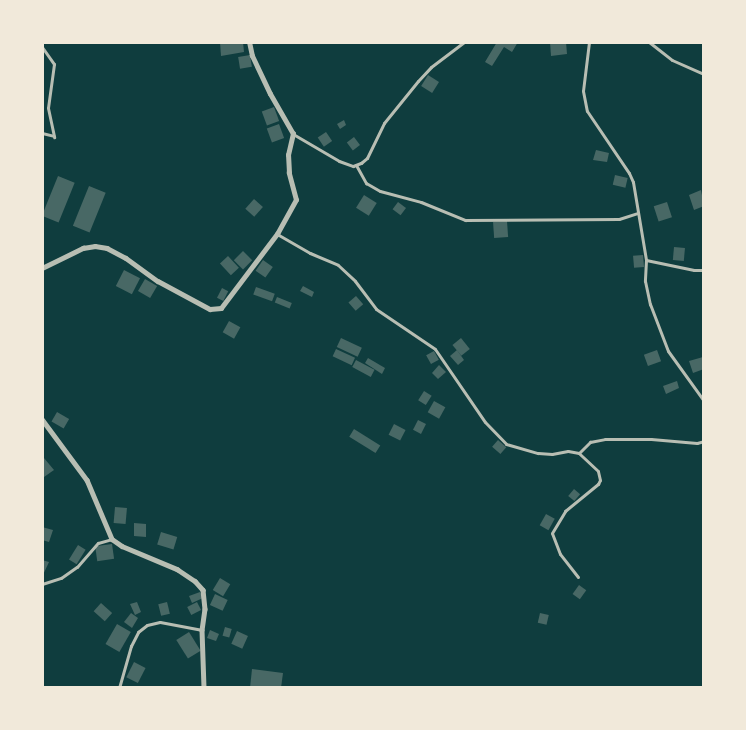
<!DOCTYPE html>
<html>
<head>
<meta charset="utf-8">
<style>
  body { margin:0 }
  #map { position:relative; width:746px; height:730px; overflow:hidden; background:#0f3d3e; font-family:Commissioner,sans-serif }
  div>[style] { position:absolute }
  .building>* { inset:0; background:#486865; transform-origin:0 0 }
  .minor>* { height:3px; margin:-1.5px; padding:0 1.5px; transform-origin:1.5px; border-radius:1.5px; background:#b8beb3 }
  .tertiary>* { height:4.5px; margin:-2.25px; padding:0 2.25px; transform-origin:2.25px; border-radius:2.25px; background:#b8beb3 }
  span { translate:-50% -50%; white-space:nowrap; text-align:center; line-height:1.15; -webkit-text-stroke:4px #f1e9da; paint-order:stroke }
  .frame { position:absolute; inset:0; border:44px solid #f1e9da; pointer-events:none }
</style>
</head>
<body>
<div id="map">
  <div class="building">
    <i style="clip-path:polygon(220px 42px,243px 42px,244px 52px,221px 56px)"></i>
    <i style="clip-path:polygon(497px 42px,518px 42px,512px 52px,504px 47px,492px 66px,485px 62px)"></i>
    <i style="clip-path:polygon(550px 42px,566px 42px,567px 54px,551px 56px)"></i>
    <i style="left:250px;top:55px;width:12px;height:12px;rotate:81deg"></i>
    <i style="left:428px;top:75px;width:13px;height:13px;rotate:32deg"></i>
    <i style="left:274px;top:107px;width:15px;height:13px;rotate:70deg"></i>
    <i style="clip-path:polygon(344px 120px,346px 125px,340px 129px,337px 124px)"></i>
    <i style="left:279px;top:124px;width:15px;height:13px;rotate:70deg"></i>
    <i style="left:326px;top:132px;width:11px;height:10px;rotate:56deg"></i>
    <i style="left:354px;top:137px;width:10px;height:9px;rotate:53deg"></i>
    <i style="clip-path:polygon(596px 150px,609px 153px,607px 162px,593px 160px)"></i>
    <i style="left:615px;top:175px;width:13px;height:10px;rotate:13deg"></i>
    <i style="left:58px;top:176px;width:18px;height:43px;rotate:22deg"></i>
    <i style="left:89px;top:186px;width:18px;height:43px;rotate:22deg"></i>
    <i style="clip-path:polygon(701px 190px,704px 206px,694px 210px,689px 195px)"></i>
    <i style="left:364px;top:195px;width:15px;height:15px;rotate:32deg"></i>
    <i style="left:254px;top:199px;width:12px;height:13px;rotate:42deg"></i>
    <i style="left:398px;top:202px;width:10px;height:9px;rotate:37deg"></i>
    <i style="left:667px;top:202px;width:16px;height:14px;rotate:72deg"></i>
    <i style="left:507px;top:221px;width:16px;height:14px;rotate:86deg"></i>
    <i style="left:674px;top:247px;width:11px;height:13px;rotate:5deg"></i>
    <i style="left:243px;top:251px;width:13px;height:13px;rotate:45deg"></i>
    <i style="left:643px;top:255px;width:12px;height:10px;rotate:85deg"></i>
    <i style="left:228px;top:256px;width:16px;height:11px;rotate:47deg"></i>
    <i style="left:263px;top:260px;width:12px;height:13px;rotate:35deg"></i>
    <i style="left:124px;top:270px;width:18px;height:18px;rotate:27deg"></i>
    <i style="left:145px;top:279px;width:14px;height:14px;rotate:30deg"></i>
    <i style="clip-path:polygon(303px 286px,314px 292px,312px 297px,300px 291px)"></i>
    <i style="left:256px;top:287px;width:20px;height:8px;rotate:20deg"></i>
    <i style="left:222px;top:288px;width:7px;height:11px;rotate:27deg"></i>
    <i style="left:356px;top:296px;width:11px;height:10px;rotate:49deg"></i>
    <i style="left:277px;top:297px;width:16px;height:6px;rotate:22deg"></i>
    <i style="left:229px;top:321px;width:13px;height:13px;rotate:29deg"></i>
    <i style="left:341px;top:338px;width:23px;height:10px;rotate:25deg"></i>
    <i style="left:461px;top:338px;width:14px;height:11px;rotate:51deg"></i>
    <i style="left:336px;top:349px;width:21px;height:8px;rotate:25deg"></i>
    <i style="clip-path:polygon(457px 350px,464px 360px,458px 365px,450px 356px)"></i>
    <i style="left:657px;top:350px;width:12px;height:14px;rotate:70deg"></i>
    <i style="left:434px;top:351px;width:10px;height:9px;rotate:61deg"></i>
    <i style="clip-path:polygon(703px 357px,704px 369px,693px 373px,689px 361px)"></i>
    <i style="clip-path:polygon(368px 358px,385px 368px,382px 374px,365px 363px)"></i>
    <i style="left:356px;top:360px;width:21px;height:8px;rotate:28deg"></i>
    <i style="clip-path:polygon(439px 365px,446px 372px,438px 379px,432px 373px)"></i>
    <i style="clip-path:polygon(677px 381px,679px 388px,666px 394px,663px 386px)"></i>
    <i style="left:424px;top:391px;width:9px;height:11px;rotate:32deg"></i>
    <i style="left:434px;top:401px;width:13px;height:13px;rotate:29deg"></i>
    <i style="left:57px;top:412px;width:14px;height:11px;rotate:30deg"></i>
    <i style="left:418px;top:420px;width:9px;height:11px;rotate:27deg"></i>
    <i style="left:394px;top:424px;width:13px;height:12px;rotate:27deg"></i>
    <i style="left:354px;top:429px;width:31px;height:9px;rotate:32deg"></i>
    <i style="left:498px;top:440px;width:11px;height:9px;rotate:41deg"></i>
    <i style="clip-path:polygon(44px 458px,54px 470px,44px 477px,42px 459px)"></i>
    <i style="left:574px;top:489px;width:8px;height:9px;rotate:40deg"></i>
    <i style="left:115px;top:507px;width:12px;height:16px;rotate:5deg"></i>
    <i style="left:546px;top:514px;width:10px;height:13px;rotate:29deg"></i>
    <i style="clip-path:polygon(134px 523px,146px 524px,146px 537px,134px 536px)"></i>
    <i style="clip-path:polygon(42px 527px,53px 530px,49px 542px,42px 540px)"></i>
    <i style="left:161px;top:532px;width:17px;height:13px;rotate:17deg"></i>
    <i style="left:112px;top:544px;width:15px;height:17px;rotate:82deg"></i>
    <i style="left:78px;top:545px;width:9px;height:17px;rotate:32deg"></i>
    <i style="clip-path:polygon(42px 560px,49px 562px,42px 577px)"></i>
    <i style="left:220px;top:578px;width:12px;height:14px;rotate:31deg"></i>
    <i style="left:579px;top:585px;width:9px;height:11px;rotate:36deg"></i>
    <i style="clip-path:polygon(200px 592px,203px 598px,192px 603px,189px 596px)"></i>
    <i style="left:215px;top:594px;width:14px;height:12px;rotate:25deg"></i>
    <i style="clip-path:polygon(137px 602px,141px 612px,135px 615px,130px 604px)"></i>
    <i style="left:167px;top:602px;width:12px;height:9px;rotate:76deg"></i>
    <i style="left:197px;top:602px;width:9px;height:11px;rotate:63deg"></i>
    <i style="left:101px;top:603px;width:15px;height:11px;rotate:42deg"></i>
    <i style="clip-path:polygon(131px 613px,138px 618px,132px 628px,124px 622px)"></i>
    <i style="left:540px;top:613px;width:9px;height:10px;rotate:13deg"></i>
    <i style="left:117px;top:624px;width:16px;height:23px;rotate:30deg"></i>
    <i style="left:225px;top:627px;width:7px;height:9px;rotate:16deg"></i>
    <i style="clip-path:polygon(210px 630px,219px 634px,216px 641px,207px 638px)"></i>
    <i style="left:237px;top:631px;width:12px;height:14px;rotate:24deg"></i>
    <i style="left:189px;top:632px;width:22px;height:15px;rotate:58deg"></i>
    <i style="left:134px;top:662px;width:13px;height:17px;rotate:27deg"></i>
    <i style="clip-path:polygon(252px 669px,283px 673px,281px 688px,250px 688px)"></i>
  </div>
  <div class="minor">
    <i style="left:589px;top:42px;width:49px;rotate:97deg"></i>
    <i style="left:583px;top:91px;width:20px;rotate:79deg"></i>
    <i style="left:587px;top:111px;width:75px;rotate:55.9deg"></i>
    <i style="left:629px;top:173px;width:10px;rotate:66deg"></i>
    <i style="left:633px;top:182px;width:79px;rotate:80.5deg"></i>
    <i style="left:646px;top:260px;width:21px;rotate:93deg"></i>
    <i style="left:645px;top:281px;width:24px;rotate:78deg"></i>
    <i style="left:650px;top:304px;width:50px;rotate:69deg"></i>
    <i style="left:668px;top:351px;width:62px;rotate:54.2deg"></i>
    <i style="left:649px;top:42px;width:29px;rotate:38deg"></i>
    <i style="left:672px;top:60px;width:35px;rotate:24deg"></i>
    <i style="left:42px;top:47px;width:21px;rotate:55deg"></i>
    <i style="left:54px;top:64px;width:44px;rotate:97.8deg"></i>
    <i style="left:48px;top:108px;width:30px;rotate:78deg"></i>
    <i style="left:42px;top:133px;width:12px;rotate:14deg"></i>
    <i style="left:293px;top:134px;width:53px;rotate:30.4deg"></i>
    <i style="left:339px;top:161px;width:15px;rotate:20deg"></i>
    <i style="left:353px;top:166px;width:9px;rotate:-21deg"></i>
    <i style="left:361px;top:163px;width:8px;rotate:-40deg"></i>
    <i style="left:367px;top:158px;width:39px;rotate:-64deg"></i>
    <i style="left:384px;top:123px;width:54px;rotate:-51deg"></i>
    <i style="left:418px;top:81px;width:19px;rotate:-47deg"></i>
    <i style="left:431px;top:67px;width:41px;rotate:-37.1deg"></i>
    <i style="left:356px;top:165px;width:21px;rotate:61deg"></i>
    <i style="left:366px;top:183px;width:16px;rotate:30deg"></i>
    <i style="left:380px;top:191px;width:42px;rotate:15deg"></i>
    <i style="left:421px;top:202px;width:48px;rotate:22.2deg"></i>
    <i style="left:465px;top:220px;width:154px;rotate:-0.4deg"></i>
    <i style="left:619px;top:219px;width:20px;rotate:-18deg"></i>
    <i style="left:277px;top:234px;width:38px;rotate:30deg"></i>
    <i style="left:310px;top:253px;width:30px;rotate:23deg"></i>
    <i style="left:338px;top:265px;width:23px;rotate:43deg"></i>
    <i style="left:355px;top:281px;width:35px;rotate:53deg"></i>
    <i style="left:376px;top:309px;width:71px;rotate:34.1deg"></i>
    <i style="left:435px;top:349px;width:88px;rotate:55.6deg"></i>
    <i style="left:485px;top:422px;width:30px;rotate:46deg"></i>
    <i style="left:506px;top:444px;width:33px;rotate:16deg"></i>
    <i style="left:538px;top:453px;width:14px;rotate:4deg"></i>
    <i style="left:552px;top:454px;width:16px;rotate:-11deg"></i>
    <i style="left:568px;top:451px;width:11px;rotate:10deg"></i>
    <i style="left:579px;top:453px;width:16px;rotate:-45deg"></i>
    <i style="left:590px;top:442px;width:15px;rotate:-11deg"></i>
    <i style="left:605px;top:439px;width:46px"></i>
    <i style="left:651px;top:439px;width:46px;rotate:5deg"></i>
    <i style="left:697px;top:443px;width:7px;rotate:-16deg"></i>
    <i style="left:646px;top:260px;width:49px;rotate:11.8deg"></i>
    <i style="left:694px;top:270px;width:10px"></i>
    <i style="left:578px;top:577px;width:29px;rotate:-128deg"></i>
    <i style="left:560px;top:554px;width:22px;rotate:-111deg"></i>
    <i style="left:552px;top:533px;width:26px;rotate:-59deg"></i>
    <i style="left:565px;top:511px;width:43px;rotate:-39.3deg"></i>
    <i style="left:598px;top:484px;width:4px;rotate:-63deg"></i>
    <i style="left:600px;top:480px;width:9px;rotate:-103deg"></i>
    <i style="left:598px;top:471px;width:26px;rotate:-137deg"></i>
    <i style="left:42px;top:584px;width:20px;rotate:-18deg"></i>
    <i style="left:61px;top:578px;width:19px;rotate:-35deg"></i>
    <i style="left:77px;top:567px;width:32px;rotate:-49deg"></i>
    <i style="left:98px;top:543px;width:15px;rotate:-16deg"></i>
    <i style="left:119px;top:688px;width:44px;rotate:-74.1deg"></i>
    <i style="left:131px;top:646px;width:16px;rotate:-63deg"></i>
    <i style="left:138px;top:632px;width:11px;rotate:-38deg"></i>
    <i style="left:147px;top:625px;width:13px;rotate:-13deg"></i>
    <i style="left:160px;top:622px;width:43px;rotate:10.8deg"></i>
  </div>
  <div class="tertiary">
    <i style="left:42px;top:268px;width:46px;rotate:-26deg"></i>
    <i style="left:83px;top:248px;width:12px;rotate:-9deg"></i>
    <i style="left:95px;top:246px;width:12px;rotate:9deg"></i>
    <i style="left:107px;top:248px;width:21px;rotate:28deg"></i>
    <i style="left:126px;top:258px;width:39px;rotate:36deg"></i>
    <i style="left:158px;top:281px;width:59px;rotate:28.3deg"></i>
    <i style="left:210px;top:309px;width:11px;rotate:-5deg"></i>
    <i style="left:221px;top:308px;width:93px;rotate:-52.9deg"></i>
    <i style="left:277px;top:234px;width:39px;rotate:-61deg"></i>
    <i style="left:296px;top:200px;width:28px;rotate:-105deg"></i>
    <i style="left:289px;top:173px;width:18px;rotate:-93deg"></i>
    <i style="left:288px;top:155px;width:22px;rotate:-77deg"></i>
    <i style="left:293px;top:134px;width:46px;rotate:-119.9deg"></i>
    <i style="left:270px;top:94px;width:42px;rotate:-115.3deg"></i>
    <i style="left:252px;top:56px;width:14px;rotate:-102deg"></i>
    <i style="left:42px;top:419px;width:76px;rotate:53.6deg"></i>
    <i style="left:87px;top:480px;width:64px;rotate:67deg"></i>
    <i style="left:112px;top:539px;width:12px;rotate:35deg"></i>
    <i style="left:122px;top:546px;width:60px;rotate:22.7deg"></i>
    <i style="left:177px;top:569px;width:22px;rotate:34deg"></i>
    <i style="left:195px;top:581px;width:12px;rotate:48deg"></i>
    <i style="left:203px;top:590px;width:19px;rotate:84deg"></i>
    <i style="left:205px;top:609px;width:21px;rotate:98deg"></i>
    <i style="left:202px;top:630px;width:58px;rotate:88deg"></i>
  </div>
  <div class="frame"></div>
</div>
</body>
</html>
